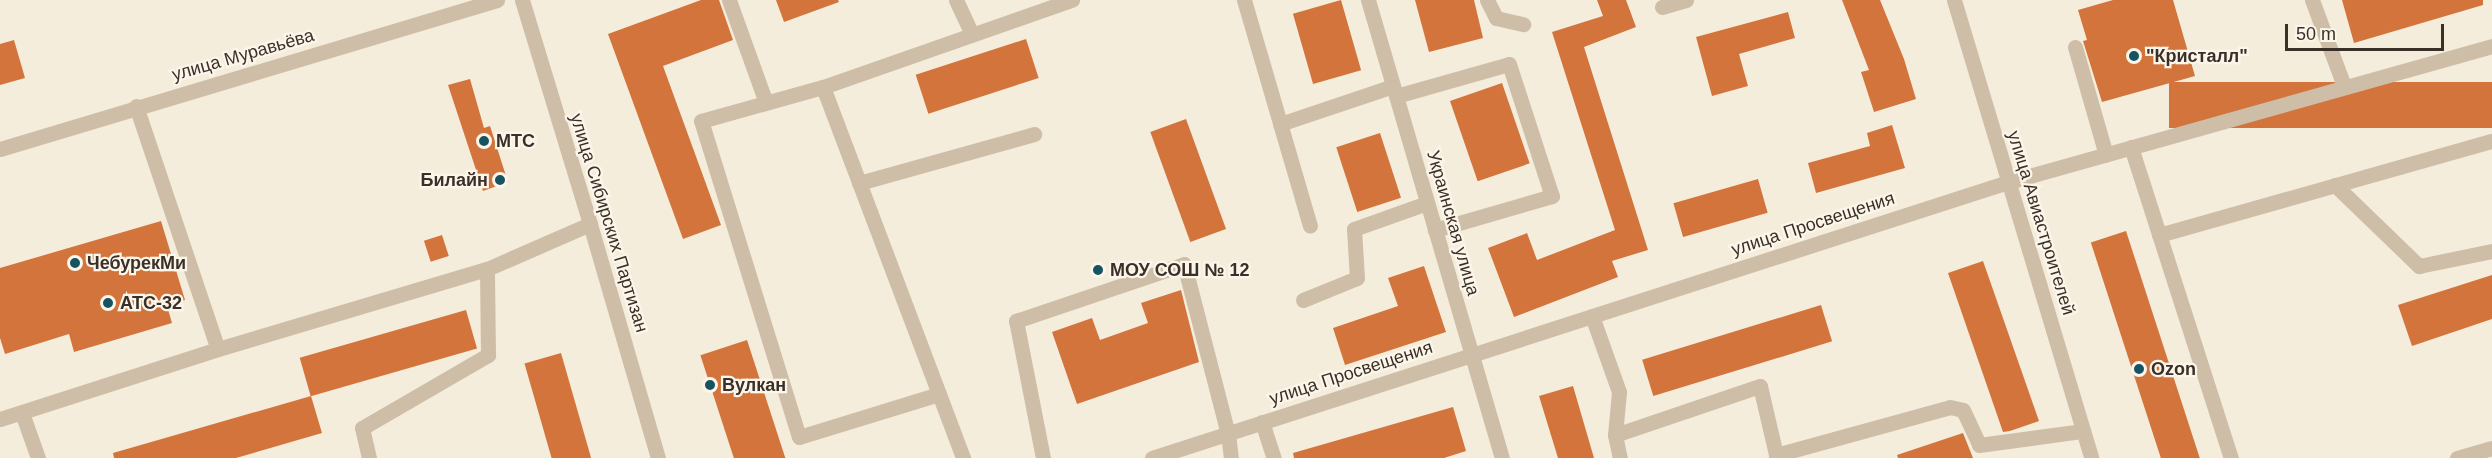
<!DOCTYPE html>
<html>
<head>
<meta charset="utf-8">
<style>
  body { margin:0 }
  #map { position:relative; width:2492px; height:458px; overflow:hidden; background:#f5eddc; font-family:Helvetica,sans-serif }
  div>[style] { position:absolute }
  .building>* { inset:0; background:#d3743c; transform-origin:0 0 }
  .minor>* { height:15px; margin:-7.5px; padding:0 7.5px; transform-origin:7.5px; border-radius:7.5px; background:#cfbea7 }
  .dots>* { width:16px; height:16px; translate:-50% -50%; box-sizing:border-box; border:3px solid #fcf6ea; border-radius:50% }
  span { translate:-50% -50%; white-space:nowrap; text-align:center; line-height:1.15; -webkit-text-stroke:4.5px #fcf6ea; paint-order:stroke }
  .street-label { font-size:18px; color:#3a3028 }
  .poi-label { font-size:18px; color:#3a3028; font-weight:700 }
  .left { translate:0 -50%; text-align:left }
  .right { translate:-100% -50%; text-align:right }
  .scale { position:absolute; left:2285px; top:24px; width:159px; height:27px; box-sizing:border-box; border:3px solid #3a3028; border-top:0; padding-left:8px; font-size:18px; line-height:21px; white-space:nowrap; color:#3a3028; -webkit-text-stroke:4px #fcf6ea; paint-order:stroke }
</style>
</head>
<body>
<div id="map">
  <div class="building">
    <i style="clip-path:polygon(701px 0,719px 0,733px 40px,663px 66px,721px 225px,683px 239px,608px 34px)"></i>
    <i style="clip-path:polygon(776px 0,838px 0,839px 2px,784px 22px)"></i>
    <i style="left:1341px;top:0;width:73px;height:50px;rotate:74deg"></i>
    <i style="clip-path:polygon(1415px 0,1474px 0,1483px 38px,1429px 52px)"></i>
    <i style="clip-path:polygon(1597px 0,1626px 0,1636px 27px,1584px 47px,1648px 250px,1612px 261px,1618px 277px,1514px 317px,1488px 248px,1527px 233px,1537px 260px,1615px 230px,1552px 32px,1603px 16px)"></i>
    <i style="clip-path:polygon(1842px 0,1880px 0,1904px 59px,1916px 99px,1874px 112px,1861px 72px,1869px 70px)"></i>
    <i style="clip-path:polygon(2113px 0,2173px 0,2195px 76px,2102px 102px,2083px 41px,2087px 40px,2078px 10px)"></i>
    <i style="clip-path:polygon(2342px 0,2483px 0,2483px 5px,2354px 43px)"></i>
    <i style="clip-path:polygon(1788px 12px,1795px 38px,1739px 54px,1748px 86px,1712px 96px,1696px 37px)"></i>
    <i style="left:1026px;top:39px;width:41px;height:116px;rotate:72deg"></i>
    <i style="clip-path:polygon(14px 40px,25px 78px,0 85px,0 44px)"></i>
    <i style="clip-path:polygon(470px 79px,484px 128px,490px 126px,508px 182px,483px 191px,448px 85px)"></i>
    <i style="left:2492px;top:82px;width:46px;height:323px;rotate:90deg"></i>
    <i style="left:1502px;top:83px;width:85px;height:55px;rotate:71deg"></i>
    <i style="left:1186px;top:119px;width:117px;height:38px;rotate:70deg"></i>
    <i style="clip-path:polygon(1892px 125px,1905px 168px,1816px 193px,1808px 163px,1870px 146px,1867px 133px)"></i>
    <i style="left:1380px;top:133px;width:68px;height:46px;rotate:72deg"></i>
    <i style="left:1758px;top:179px;width:35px;height:88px;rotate:74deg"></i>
    <i style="clip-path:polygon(161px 221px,185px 300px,167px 306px,172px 323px,74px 352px,69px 334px,5px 354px,0 338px,0 268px)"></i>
    <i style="left:2126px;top:231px;width:239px;height:37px;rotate:72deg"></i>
    <i style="left:442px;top:235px;width:22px;height:19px;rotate:72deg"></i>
    <i style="clip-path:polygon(1983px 261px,2039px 421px,2010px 431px,2003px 432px,1948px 273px)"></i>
    <i style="clip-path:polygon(1424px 266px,1446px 332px,1345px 365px,1333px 328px,1398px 306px,1388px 278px)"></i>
    <i style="clip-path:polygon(2492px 275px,2492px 319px,2412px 346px,2398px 305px)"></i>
    <i style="clip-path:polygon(1181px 290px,1199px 362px,1077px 404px,1052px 332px,1092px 318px,1100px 340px,1148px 323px,1141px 303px)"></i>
    <i style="left:1821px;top:305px;width:38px;height:187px;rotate:73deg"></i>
    <i style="left:466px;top:310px;width:40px;height:173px;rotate:74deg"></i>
    <i style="left:747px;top:340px;width:124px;height:49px;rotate:72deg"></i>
    <i style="left:561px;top:353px;width:109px;height:38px;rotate:74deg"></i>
    <i style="clip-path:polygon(1573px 386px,1594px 458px,1558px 458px,1539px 396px)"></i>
    <i style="clip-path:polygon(311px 396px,322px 433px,236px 458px,114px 458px,113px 453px)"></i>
    <i style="clip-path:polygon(1453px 407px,1466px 451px,1444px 458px,1294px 458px,1293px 453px)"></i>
    <i style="clip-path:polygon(1963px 433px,1973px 458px,1898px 458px,1897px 455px)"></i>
  </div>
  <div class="minor">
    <i style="left:522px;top:0;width:234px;rotate:73.1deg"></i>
    <i style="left:590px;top:224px;width:244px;rotate:73.8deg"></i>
    <i style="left:729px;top:0;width:109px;rotate:70.2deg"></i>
    <i style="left:956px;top:0;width:38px;rotate:65deg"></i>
    <i style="left:1244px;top:0;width:235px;rotate:73.7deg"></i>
    <i style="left:1368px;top:0;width:477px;rotate:73.7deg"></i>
    <i style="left:1487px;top:0;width:20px;rotate:63deg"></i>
    <i style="left:1496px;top:18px;width:28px;rotate:13deg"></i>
    <i style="left:1954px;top:0;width:478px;rotate:73.3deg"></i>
    <i style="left:2312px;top:0;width:92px;rotate:69.6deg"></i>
    <i style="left:1662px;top:7px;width:25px;rotate:-16deg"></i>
    <i style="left:2075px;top:47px;width:112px;rotate:74deg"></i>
    <i style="left:823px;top:87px;width:397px;rotate:69.3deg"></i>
    <i style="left:1396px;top:96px;width:117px;rotate:-15.8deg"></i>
    <i style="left:1509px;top:64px;width:139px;rotate:72deg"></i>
    <i style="left:1552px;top:196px;width:122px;rotate:163.8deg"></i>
    <i style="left:136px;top:106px;width:256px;rotate:71.4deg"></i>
    <i style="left:218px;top:349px;width:281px;rotate:-16.6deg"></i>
    <i style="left:487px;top:269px;width:112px;rotate:-23.6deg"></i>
    <i style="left:1280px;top:124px;width:119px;rotate:-18.6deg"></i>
    <i style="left:2131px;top:147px;width:327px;rotate:72.2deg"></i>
    <i style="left:0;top:149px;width:519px;rotate:-16.69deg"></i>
    <i style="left:859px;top:183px;width:182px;rotate:-15.6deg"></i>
    <i style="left:2335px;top:185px;width:117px;rotate:44deg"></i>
    <i style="left:2419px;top:266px;width:75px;rotate:-11.6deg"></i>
    <i style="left:2159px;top:235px;width:346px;rotate:-15.8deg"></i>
    <i style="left:1303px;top:300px;width:58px;rotate:-22.2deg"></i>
    <i style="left:1357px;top:278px;width:49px;rotate:-93.5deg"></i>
    <i style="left:1354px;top:229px;width:77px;rotate:-19.6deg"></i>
    <i style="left:1592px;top:316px;width:81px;rotate:70.4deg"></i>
    <i style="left:1619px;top:392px;width:43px;rotate:95.3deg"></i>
    <i style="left:1615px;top:435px;width:24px;rotate:78deg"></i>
    <i style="left:939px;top:394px;width:146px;rotate:162.9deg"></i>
    <i style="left:799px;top:437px;width:331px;rotate:-107.2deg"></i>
    <i style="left:701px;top:121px;width:127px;rotate:-15.6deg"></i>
    <i style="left:823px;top:87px;width:264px;rotate:-19.3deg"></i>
    <i style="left:22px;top:413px;width:48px;rotate:70.4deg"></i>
    <i style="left:0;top:419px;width:229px;rotate:-17.8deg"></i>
    <i style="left:1262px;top:422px;width:38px;rotate:72deg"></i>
    <i style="left:1615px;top:435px;width:153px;rotate:-18.7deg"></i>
    <i style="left:1760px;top:386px;width:71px;rotate:76.9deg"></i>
    <i style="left:1776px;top:455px;width:180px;rotate:-15.4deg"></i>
    <i style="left:1950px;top:407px;width:13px;rotate:13deg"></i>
    <i style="left:1963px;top:410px;width:38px;rotate:65deg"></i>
    <i style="left:1979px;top:445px;width:105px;rotate:-7.7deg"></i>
    <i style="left:369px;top:458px;width:31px;rotate:-103deg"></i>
    <i style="left:362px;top:428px;width:146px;rotate:-30.1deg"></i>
    <i style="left:488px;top:355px;width:86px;rotate:-90.7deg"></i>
    <i style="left:1043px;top:458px;width:140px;rotate:-101.1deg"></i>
    <i style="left:1016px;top:321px;width:177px;rotate:-18.7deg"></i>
    <i style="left:1184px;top:264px;width:176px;rotate:75.5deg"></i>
    <i style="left:1228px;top:434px;width:24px;rotate:83deg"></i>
    <i style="left:1152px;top:458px;width:899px;rotate:-17.87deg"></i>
    <i style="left:2008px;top:182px;width:503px;rotate:-15.69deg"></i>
    <i style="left:2457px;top:458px;width:36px;rotate:-16deg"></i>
  </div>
  <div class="dots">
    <i style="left:2134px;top:56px;background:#185361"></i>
    <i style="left:484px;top:141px;background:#185361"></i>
    <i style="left:500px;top:180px;background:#185361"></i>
    <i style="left:75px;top:263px;background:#185361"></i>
    <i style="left:1098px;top:270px;background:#185361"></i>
    <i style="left:108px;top:303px;background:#185361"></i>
    <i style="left:2139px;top:369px;background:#185361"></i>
    <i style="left:710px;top:385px;background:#185361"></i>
  </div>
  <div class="street-label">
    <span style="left:243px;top:55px;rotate:-16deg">улица Муравьёва</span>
    <span style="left:609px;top:223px;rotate:73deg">улица Сибирских Партизан</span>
    <span style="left:1453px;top:223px;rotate:74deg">Украинская улица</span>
    <span style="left:2041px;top:223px;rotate:73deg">улица Авиастроителей</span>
    <span style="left:1813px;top:224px;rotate:-18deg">улица Просвещения</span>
    <span style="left:1351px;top:373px;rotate:-18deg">улица Просвещения</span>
  </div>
  <div class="poi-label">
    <span class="left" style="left:2146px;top:56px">"Кристалл"</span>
    <span class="left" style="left:496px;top:141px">МТС</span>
    <span class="right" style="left:488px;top:180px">Билайн</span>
    <span class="left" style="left:87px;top:263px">ЧебурекМи</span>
    <span class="left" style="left:1110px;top:270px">МОУ СОШ № 12</span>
    <span class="left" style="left:120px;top:303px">АТС-32</span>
    <span class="left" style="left:2151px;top:369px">Ozon</span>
    <span class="left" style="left:722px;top:385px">Вулкан</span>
  </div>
  <div class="scale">50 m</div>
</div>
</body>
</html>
